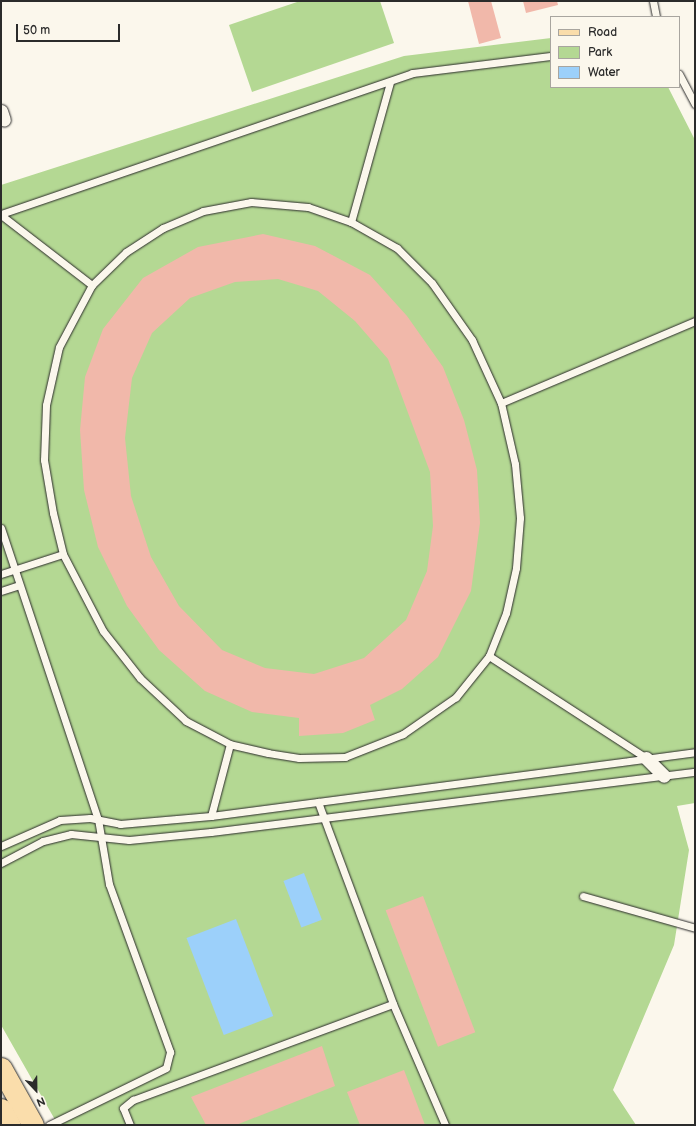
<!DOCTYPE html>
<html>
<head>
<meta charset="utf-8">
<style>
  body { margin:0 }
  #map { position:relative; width:696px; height:1126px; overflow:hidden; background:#fbf7ec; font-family:"Balsamiq Sans",sans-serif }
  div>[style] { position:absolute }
  .green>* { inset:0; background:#b4d893 }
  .water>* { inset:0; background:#9cd0fa; transform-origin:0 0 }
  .building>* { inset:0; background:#f1b8aa; transform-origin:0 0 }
  .roads { filter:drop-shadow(0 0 1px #2b2b2b) drop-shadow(0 0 1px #2b2b2b) }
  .service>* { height:7px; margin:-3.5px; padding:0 3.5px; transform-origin:3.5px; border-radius:3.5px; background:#fbf7ec }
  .minor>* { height:13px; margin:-6.5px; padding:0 6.5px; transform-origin:6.5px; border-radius:6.5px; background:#fbf7ec }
  .primary>* { height:21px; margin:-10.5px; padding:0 10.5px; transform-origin:10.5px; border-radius:10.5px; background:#faddab }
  span { translate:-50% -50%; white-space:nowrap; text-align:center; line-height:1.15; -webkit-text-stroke:3px #fbf7ec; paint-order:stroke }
  .frame { position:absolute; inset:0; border:2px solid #2b2b2b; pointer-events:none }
  .legend { position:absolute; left:550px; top:16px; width:130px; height:72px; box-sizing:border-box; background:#fbf7ec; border:1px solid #a8a59f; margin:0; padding:5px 7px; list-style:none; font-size:12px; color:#2b2b2b }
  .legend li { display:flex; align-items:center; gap:8px; height:20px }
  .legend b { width:20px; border:1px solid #a8a59f }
  .north { position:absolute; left:16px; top:1070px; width:40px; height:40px; -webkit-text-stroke:3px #fbf7ec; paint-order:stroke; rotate:158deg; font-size:11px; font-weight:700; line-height:16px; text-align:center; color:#2b2b2b }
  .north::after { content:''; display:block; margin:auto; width:14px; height:18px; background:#2b2b2b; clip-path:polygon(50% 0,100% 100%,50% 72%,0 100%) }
  .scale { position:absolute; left:16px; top:24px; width:104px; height:18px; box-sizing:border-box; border:2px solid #2b2b2b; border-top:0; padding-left:5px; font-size:12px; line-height:14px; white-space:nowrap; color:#2b2b2b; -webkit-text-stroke:3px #fbf7ec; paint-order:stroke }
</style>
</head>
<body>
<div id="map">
  <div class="green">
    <i style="clip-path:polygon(300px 1px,380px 1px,394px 43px,252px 92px,229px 25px)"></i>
    <i style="clip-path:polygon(551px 38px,551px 87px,668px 87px,695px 140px,695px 803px,677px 806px,689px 850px,674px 945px,613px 1090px,636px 1125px,58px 1125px,1px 1025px,1px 185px,404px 56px)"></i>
  </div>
  <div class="water">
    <i style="left:304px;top:873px;width:50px;height:22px;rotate:69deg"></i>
    <i style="left:236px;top:919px;width:104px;height:53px;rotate:69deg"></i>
  </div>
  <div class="building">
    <i style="clip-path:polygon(468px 1px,491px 1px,501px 38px,479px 44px)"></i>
    <i style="clip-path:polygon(523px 1px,557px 1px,558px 5px,526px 13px)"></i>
    <i style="clip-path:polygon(evenodd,263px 234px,315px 246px,370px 275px,407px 316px,443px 367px,464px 420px,477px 470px,480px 523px,471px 591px,438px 657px,402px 689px,370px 705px,375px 720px,343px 733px,299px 736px,299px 718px,252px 712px,205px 691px,159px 650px,127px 606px,98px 547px,84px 490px,80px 430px,85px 377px,103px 329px,143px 278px,198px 247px,263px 234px,278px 279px,318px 291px,355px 321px,388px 359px,430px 472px,433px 526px,427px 571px,406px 620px,364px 658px,314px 674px,265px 668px,222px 650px,179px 606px,151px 557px,131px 496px,125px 438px,132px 378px,152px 333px,190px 298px,235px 282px,278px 279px)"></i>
    <i style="left:423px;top:896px;width:146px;height:40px;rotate:69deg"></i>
    <i style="clip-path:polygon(322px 1046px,335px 1086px,236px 1125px,206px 1125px,191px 1097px)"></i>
    <i style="clip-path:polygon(404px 1070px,425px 1125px,360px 1125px,347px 1092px)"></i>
  </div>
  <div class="roads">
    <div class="service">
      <i style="left:653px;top:1px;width:16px;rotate:79deg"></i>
      <i style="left:679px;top:74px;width:34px;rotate:62deg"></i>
      <i style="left:251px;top:202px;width:57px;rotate:5deg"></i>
      <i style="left:308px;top:207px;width:46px;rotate:19.2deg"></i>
      <i style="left:351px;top:222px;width:53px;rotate:29.5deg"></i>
      <i style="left:397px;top:248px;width:49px;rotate:45deg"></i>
      <i style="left:432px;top:283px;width:70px;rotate:54.9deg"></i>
      <i style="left:472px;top:340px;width:69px;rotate:65.3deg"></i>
      <i style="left:501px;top:403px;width:63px;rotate:77.1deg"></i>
      <i style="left:515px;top:464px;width:54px;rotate:84.7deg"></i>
      <i style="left:520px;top:518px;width:50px;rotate:94.6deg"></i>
      <i style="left:516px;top:568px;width:46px;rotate:102.5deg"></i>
      <i style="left:506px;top:613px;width:46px;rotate:111.6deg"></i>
      <i style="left:489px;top:656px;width:53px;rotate:128.8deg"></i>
      <i style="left:456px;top:697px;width:65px;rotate:145.1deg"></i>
      <i style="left:403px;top:734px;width:62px;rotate:158.4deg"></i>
      <i style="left:345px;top:757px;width:46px;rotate:178.8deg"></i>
      <i style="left:299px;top:758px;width:31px;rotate:-171deg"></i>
      <i style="left:268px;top:753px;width:39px;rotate:-167deg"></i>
      <i style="left:230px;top:744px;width:50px;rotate:-152.4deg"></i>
      <i style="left:186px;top:721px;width:63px;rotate:-136.9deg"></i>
      <i style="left:140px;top:678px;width:60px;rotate:-128.2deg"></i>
      <i style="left:103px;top:631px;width:87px;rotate:-117.5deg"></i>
      <i style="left:63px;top:554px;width:42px;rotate:-103.7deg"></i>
      <i style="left:53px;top:513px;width:54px;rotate:-99.6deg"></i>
      <i style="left:44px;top:460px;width:55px;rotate:-87.9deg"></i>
      <i style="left:46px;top:405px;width:59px;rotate:-77.4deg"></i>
      <i style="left:59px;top:347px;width:70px;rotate:-62deg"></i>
      <i style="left:92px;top:285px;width:47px;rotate:-44.1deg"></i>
      <i style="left:126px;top:252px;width:44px;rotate:-33deg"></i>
      <i style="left:163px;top:228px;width:43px;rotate:-23deg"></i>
      <i style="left:203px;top:211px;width:49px;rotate:-10.6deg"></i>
      <i style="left:1px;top:214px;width:435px;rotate:-18.9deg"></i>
      <i style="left:412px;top:73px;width:140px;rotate:-7deg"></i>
      <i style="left:1px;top:215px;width:115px;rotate:37.6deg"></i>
      <i style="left:351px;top:222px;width:145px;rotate:-74.4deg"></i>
      <i style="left:501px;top:403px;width:211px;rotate:-22.9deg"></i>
      <i style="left:1px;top:528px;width:307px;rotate:71.6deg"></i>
      <i style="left:98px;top:819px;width:66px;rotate:80.4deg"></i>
      <i style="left:109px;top:884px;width:179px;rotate:70deg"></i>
      <i style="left:170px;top:1052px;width:16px;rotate:104deg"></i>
      <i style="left:166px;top:1068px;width:130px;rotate:154deg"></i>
      <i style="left:1px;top:574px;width:65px;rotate:-17.9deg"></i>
      <i style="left:1px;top:591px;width:19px;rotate:-18deg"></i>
      <i style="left:489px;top:656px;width:187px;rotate:33deg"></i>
      <i style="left:318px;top:802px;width:215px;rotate:69.6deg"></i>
      <i style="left:393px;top:1004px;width:132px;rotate:66.7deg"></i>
      <i style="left:211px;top:816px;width:74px;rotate:-75.2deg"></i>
      <i style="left:1px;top:846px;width:64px;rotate:-23.8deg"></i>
      <i style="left:60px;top:820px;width:30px;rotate:-4deg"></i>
      <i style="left:90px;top:818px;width:31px;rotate:11deg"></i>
      <i style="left:120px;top:824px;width:91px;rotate:-5deg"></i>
      <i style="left:211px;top:816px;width:488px;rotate:-7.5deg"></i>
      <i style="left:1px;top:863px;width:47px;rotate:-27.6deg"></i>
      <i style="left:43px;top:841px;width:29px;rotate:-14deg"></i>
      <i style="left:71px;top:834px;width:58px;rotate:5.9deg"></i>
      <i style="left:129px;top:840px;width:82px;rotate:-5.6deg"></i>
      <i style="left:211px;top:832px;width:488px;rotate:-7.1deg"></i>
      <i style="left:583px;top:896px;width:116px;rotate:15.9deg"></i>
      <i style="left:130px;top:1125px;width:18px;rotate:-112deg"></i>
      <i style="left:123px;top:1108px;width:13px;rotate:-39deg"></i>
      <i style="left:133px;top:1100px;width:277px;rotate:-20.3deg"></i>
    </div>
    <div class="minor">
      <i style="left:1px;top:111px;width:9px;rotate:72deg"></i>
      <i style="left:646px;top:758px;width:25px;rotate:45deg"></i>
    </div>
    <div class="primary">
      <i style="left:1px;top:1068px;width:65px;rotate:60.7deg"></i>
      <i style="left:1px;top:1109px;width:18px;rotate:61deg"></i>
    </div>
  </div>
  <div class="frame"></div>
  <ul class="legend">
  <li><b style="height:5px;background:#faddab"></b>Road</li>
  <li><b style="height:11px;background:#b4d893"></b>Park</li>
  <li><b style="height:11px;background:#9cd0fa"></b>Water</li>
  </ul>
  <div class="north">N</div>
  <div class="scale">50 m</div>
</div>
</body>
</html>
